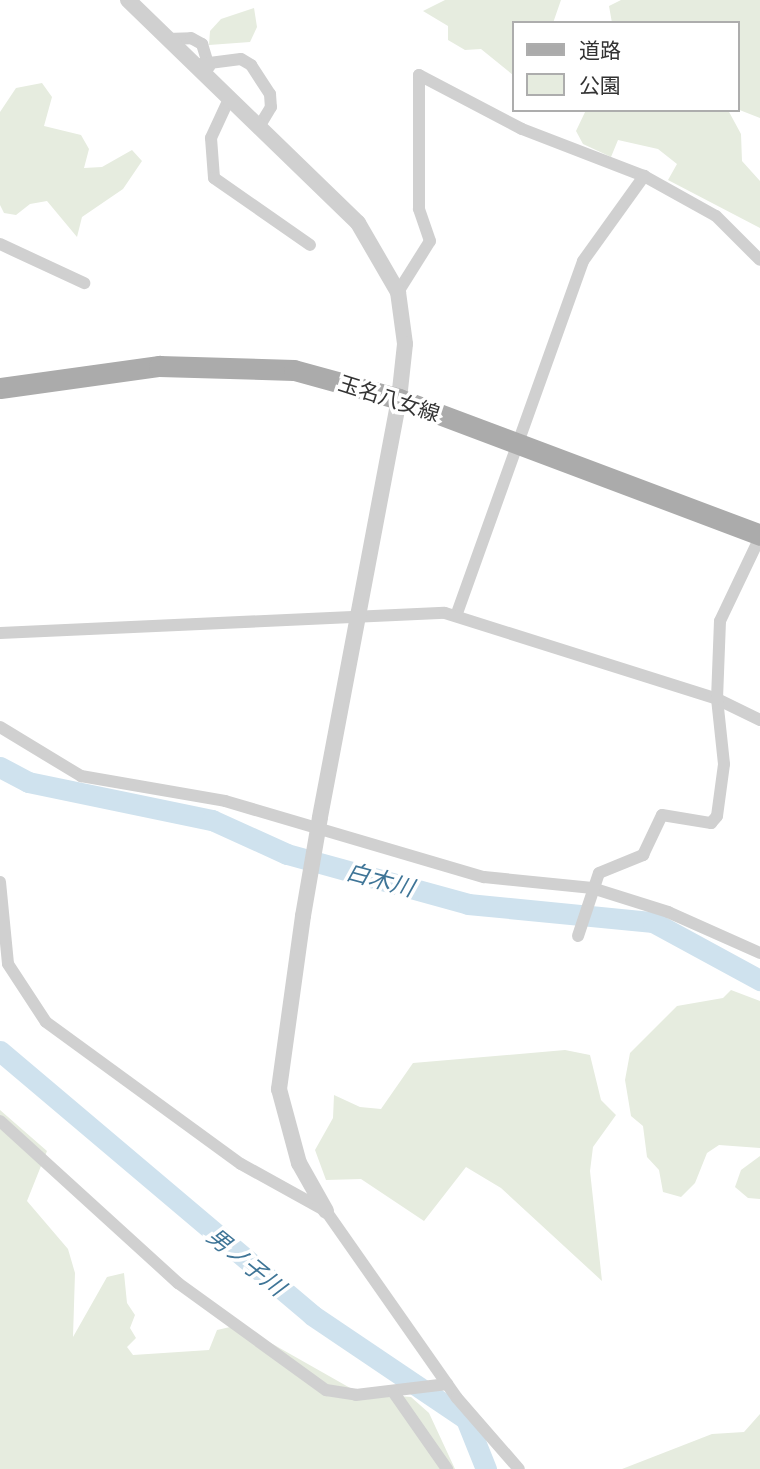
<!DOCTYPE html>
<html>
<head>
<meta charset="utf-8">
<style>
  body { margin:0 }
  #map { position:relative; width:760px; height:1469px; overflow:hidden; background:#fff; font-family:Jost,"Noto Sans JP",sans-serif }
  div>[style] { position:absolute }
  .green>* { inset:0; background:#e6ecdf }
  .river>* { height:21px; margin:-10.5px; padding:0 10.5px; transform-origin:10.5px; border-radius:10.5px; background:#cfe2ee }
  .minor>* { height:12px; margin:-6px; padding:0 6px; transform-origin:6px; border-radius:6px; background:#d0d0d0 }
  .tertiary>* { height:16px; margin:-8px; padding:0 8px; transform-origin:8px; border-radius:8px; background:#d0d0d0 }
  .primary>* { height:21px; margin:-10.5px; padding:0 10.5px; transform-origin:10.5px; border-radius:10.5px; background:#ababab }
  .tertiary-bridge>* { height:16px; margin:-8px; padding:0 8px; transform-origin:8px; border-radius:8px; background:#d0d0d0 }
  span { translate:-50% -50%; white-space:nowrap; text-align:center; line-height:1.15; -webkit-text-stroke:7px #fff; paint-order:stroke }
  .street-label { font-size:21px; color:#333 }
  .water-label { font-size:23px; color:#3f7597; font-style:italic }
  .legend { position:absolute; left:512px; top:21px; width:228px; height:91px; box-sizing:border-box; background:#fff; border:2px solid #adadad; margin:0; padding:9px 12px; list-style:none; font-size:21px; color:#333 }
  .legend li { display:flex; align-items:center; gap:14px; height:35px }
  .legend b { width:35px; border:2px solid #adadad }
</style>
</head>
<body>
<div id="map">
  <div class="green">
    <i style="clip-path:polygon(445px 0,561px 0,553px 23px,513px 23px,513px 75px,481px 49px,465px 50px,448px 40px,448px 26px,423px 11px)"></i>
    <i style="clip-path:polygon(621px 0,760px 0,760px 118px,737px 109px,737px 23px,612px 23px,609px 6px)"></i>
    <i style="clip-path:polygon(254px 8px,257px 27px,250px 42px,209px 45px,210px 31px,221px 19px)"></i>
    <i style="clip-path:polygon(42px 83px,52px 97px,44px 126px,81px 135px,89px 149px,84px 168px,102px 167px,132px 150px,142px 161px,123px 189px,82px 217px,77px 237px,47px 201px,30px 204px,16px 215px,4px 213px,0 205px,0 112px,16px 88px)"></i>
    <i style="clip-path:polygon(586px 110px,728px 110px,741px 134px,742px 161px,760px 181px,760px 228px,668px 180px,677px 164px,658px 149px,618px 140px,611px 157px,583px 144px,576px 131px)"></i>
    <i style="clip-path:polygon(731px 990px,760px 1001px,760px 1148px,719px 1145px,707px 1153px,695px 1183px,681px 1197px,663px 1192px,659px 1170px,647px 1157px,643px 1126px,631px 1116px,625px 1080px,630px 1053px,677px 1006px,723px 998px)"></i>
    <i style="clip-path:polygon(565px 1050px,590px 1055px,601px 1100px,616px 1115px,593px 1147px,590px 1171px,602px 1281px,501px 1188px,466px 1167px,424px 1221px,361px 1179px,326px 1180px,315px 1150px,333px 1118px,334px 1095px,360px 1107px,381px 1109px,413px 1063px)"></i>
    <i style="clip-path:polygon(0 1110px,47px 1151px,27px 1201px,68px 1249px,75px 1273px,73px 1337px,107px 1277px,124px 1273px,127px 1303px,135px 1315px,130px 1328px,136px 1338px,127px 1347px,133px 1355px,209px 1350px,217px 1330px,239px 1325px,359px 1393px,411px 1397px,429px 1413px,455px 1469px,0 1469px)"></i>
    <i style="clip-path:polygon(760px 1156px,760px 1199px,748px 1198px,735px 1187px,741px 1170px)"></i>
    <i style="clip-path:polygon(760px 1414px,760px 1469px,622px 1469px,712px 1434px,744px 1432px)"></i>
  </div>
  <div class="river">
    <i style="left:0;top:767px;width:32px;rotate:28deg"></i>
    <i style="left:28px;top:782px;width:188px;rotate:11.7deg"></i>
    <i style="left:212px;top:820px;width:82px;rotate:24.4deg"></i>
    <i style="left:287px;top:854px;width:188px;rotate:15.4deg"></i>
    <i style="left:468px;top:904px;width:186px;rotate:5.6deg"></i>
    <i style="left:653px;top:922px;width:122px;rotate:28.5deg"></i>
    <i style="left:0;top:1051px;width:409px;rotate:40.2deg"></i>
    <i style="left:312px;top:1315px;width:186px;rotate:34deg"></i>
    <i style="left:466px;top:1419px;width:54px;rotate:68.2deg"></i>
  </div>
  <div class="minor">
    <i style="left:167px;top:39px;width:24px;rotate:-2deg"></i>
    <i style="left:191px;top:38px;width:13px;rotate:29deg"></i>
    <i style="left:202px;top:44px;width:24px;rotate:73deg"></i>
    <i style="left:194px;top:65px;width:47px;rotate:-7.3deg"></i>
    <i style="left:241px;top:59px;width:12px;rotate:31deg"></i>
    <i style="left:251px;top:65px;width:35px;rotate:57deg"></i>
    <i style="left:270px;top:94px;width:13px;rotate:86deg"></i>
    <i style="left:271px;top:107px;width:23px;rotate:121deg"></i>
    <i style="left:229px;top:99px;width:43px;rotate:114.8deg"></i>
    <i style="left:211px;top:138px;width:40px;rotate:85.7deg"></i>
    <i style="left:214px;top:178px;width:117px;rotate:34.9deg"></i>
    <i style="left:0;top:244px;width:93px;rotate:24.9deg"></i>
    <i style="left:398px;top:292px;width:60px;rotate:-57.9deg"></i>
    <i style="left:430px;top:241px;width:34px;rotate:-109deg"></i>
    <i style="left:419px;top:209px;width:134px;rotate:-90deg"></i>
    <i style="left:419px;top:75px;width:116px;rotate:27.7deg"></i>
    <i style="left:522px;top:129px;width:131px;rotate:21.1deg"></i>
    <i style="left:644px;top:176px;width:82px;rotate:29.1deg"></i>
    <i style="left:716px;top:216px;width:62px;rotate:45deg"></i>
    <i style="left:456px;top:616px;width:377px;rotate:-70.3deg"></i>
    <i style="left:583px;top:261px;width:105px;rotate:-54.3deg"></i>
    <i style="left:0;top:633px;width:445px;rotate:-2.6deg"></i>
    <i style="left:445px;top:613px;width:285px;rotate:17.5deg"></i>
    <i style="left:717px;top:699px;width:48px;rotate:26deg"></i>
    <i style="left:0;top:727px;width:95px;rotate:31.2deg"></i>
    <i style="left:81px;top:776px;width:146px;rotate:9.8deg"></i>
    <i style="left:225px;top:801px;width:270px;rotate:16.4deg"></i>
    <i style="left:484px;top:877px;width:109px;rotate:5.8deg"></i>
    <i style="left:592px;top:888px;width:80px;rotate:17.5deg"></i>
    <i style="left:668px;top:912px;width:101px;rotate:24deg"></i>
    <i style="left:0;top:882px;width:82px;rotate:84.4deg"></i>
    <i style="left:8px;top:964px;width:69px;rotate:56.8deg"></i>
    <i style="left:46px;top:1022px;width:241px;rotate:36.1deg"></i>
    <i style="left:241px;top:1164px;width:97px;rotate:28.9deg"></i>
    <i style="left:326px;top:1211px;width:228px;rotate:55deg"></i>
    <i style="left:457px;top:1398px;width:94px;rotate:48.9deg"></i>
    <i style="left:578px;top:936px;width:66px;rotate:-71.6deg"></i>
    <i style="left:599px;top:873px;width:48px;rotate:-22.2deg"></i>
    <i style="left:643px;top:855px;width:44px;rotate:-64.6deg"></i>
    <i style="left:662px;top:815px;width:50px;rotate:9.3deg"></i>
    <i style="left:711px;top:823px;width:9px;rotate:-49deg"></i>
    <i style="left:717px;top:816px;width:52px;rotate:-82.3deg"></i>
    <i style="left:724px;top:764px;width:65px;rotate:-96.1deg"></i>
    <i style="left:717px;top:699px;width:78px;rotate:-87.8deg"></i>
    <i style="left:720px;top:621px;width:93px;rotate:-64.5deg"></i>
    <i style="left:0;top:1121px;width:241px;rotate:42.3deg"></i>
    <i style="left:178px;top:1283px;width:183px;rotate:35.9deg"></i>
    <i style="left:326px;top:1390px;width:30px;rotate:9deg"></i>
    <i style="left:356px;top:1395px;width:92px;rotate:-6.9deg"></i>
    <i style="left:394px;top:1393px;width:93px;rotate:55.1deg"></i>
  </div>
  <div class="tertiary">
    <i style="left:128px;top:0;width:320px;rotate:44.1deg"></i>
    <i style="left:358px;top:223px;width:80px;rotate:59.9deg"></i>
    <i style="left:398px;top:292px;width:52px;rotate:82.3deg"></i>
    <i style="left:405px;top:344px;width:55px;rotate:96.2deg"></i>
    <i style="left:399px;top:399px;width:426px;rotate:100.7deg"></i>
    <i style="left:303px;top:916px;width:175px;rotate:97.9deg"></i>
    <i style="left:279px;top:1089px;width:77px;rotate:74.9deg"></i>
    <i style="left:299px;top:1163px;width:55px;rotate:60.6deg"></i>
  </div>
  <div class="primary">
    <i style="left:0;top:388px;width:161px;rotate:-7.9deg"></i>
    <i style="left:159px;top:366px;width:135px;rotate:1.7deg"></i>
    <i style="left:294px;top:370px;width:109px;rotate:15.4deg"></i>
    <i style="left:399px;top:399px;width:386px;rotate:20.6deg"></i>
  </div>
  <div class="tertiary-bridge">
    <i style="left:303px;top:916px;width:99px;rotate:-80.2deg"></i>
  </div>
  <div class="street-label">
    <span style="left:389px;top:399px;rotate:18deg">玉名八女線</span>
  </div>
  <div class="water-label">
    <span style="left:380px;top:880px;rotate:15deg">白木川</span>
    <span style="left:246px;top:1262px;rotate:39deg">男ノ子川</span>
  </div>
  <ul class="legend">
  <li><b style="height:9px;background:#ababab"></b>道路</li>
  <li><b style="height:19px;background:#e6ecdf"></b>公園</li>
  </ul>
</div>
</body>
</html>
